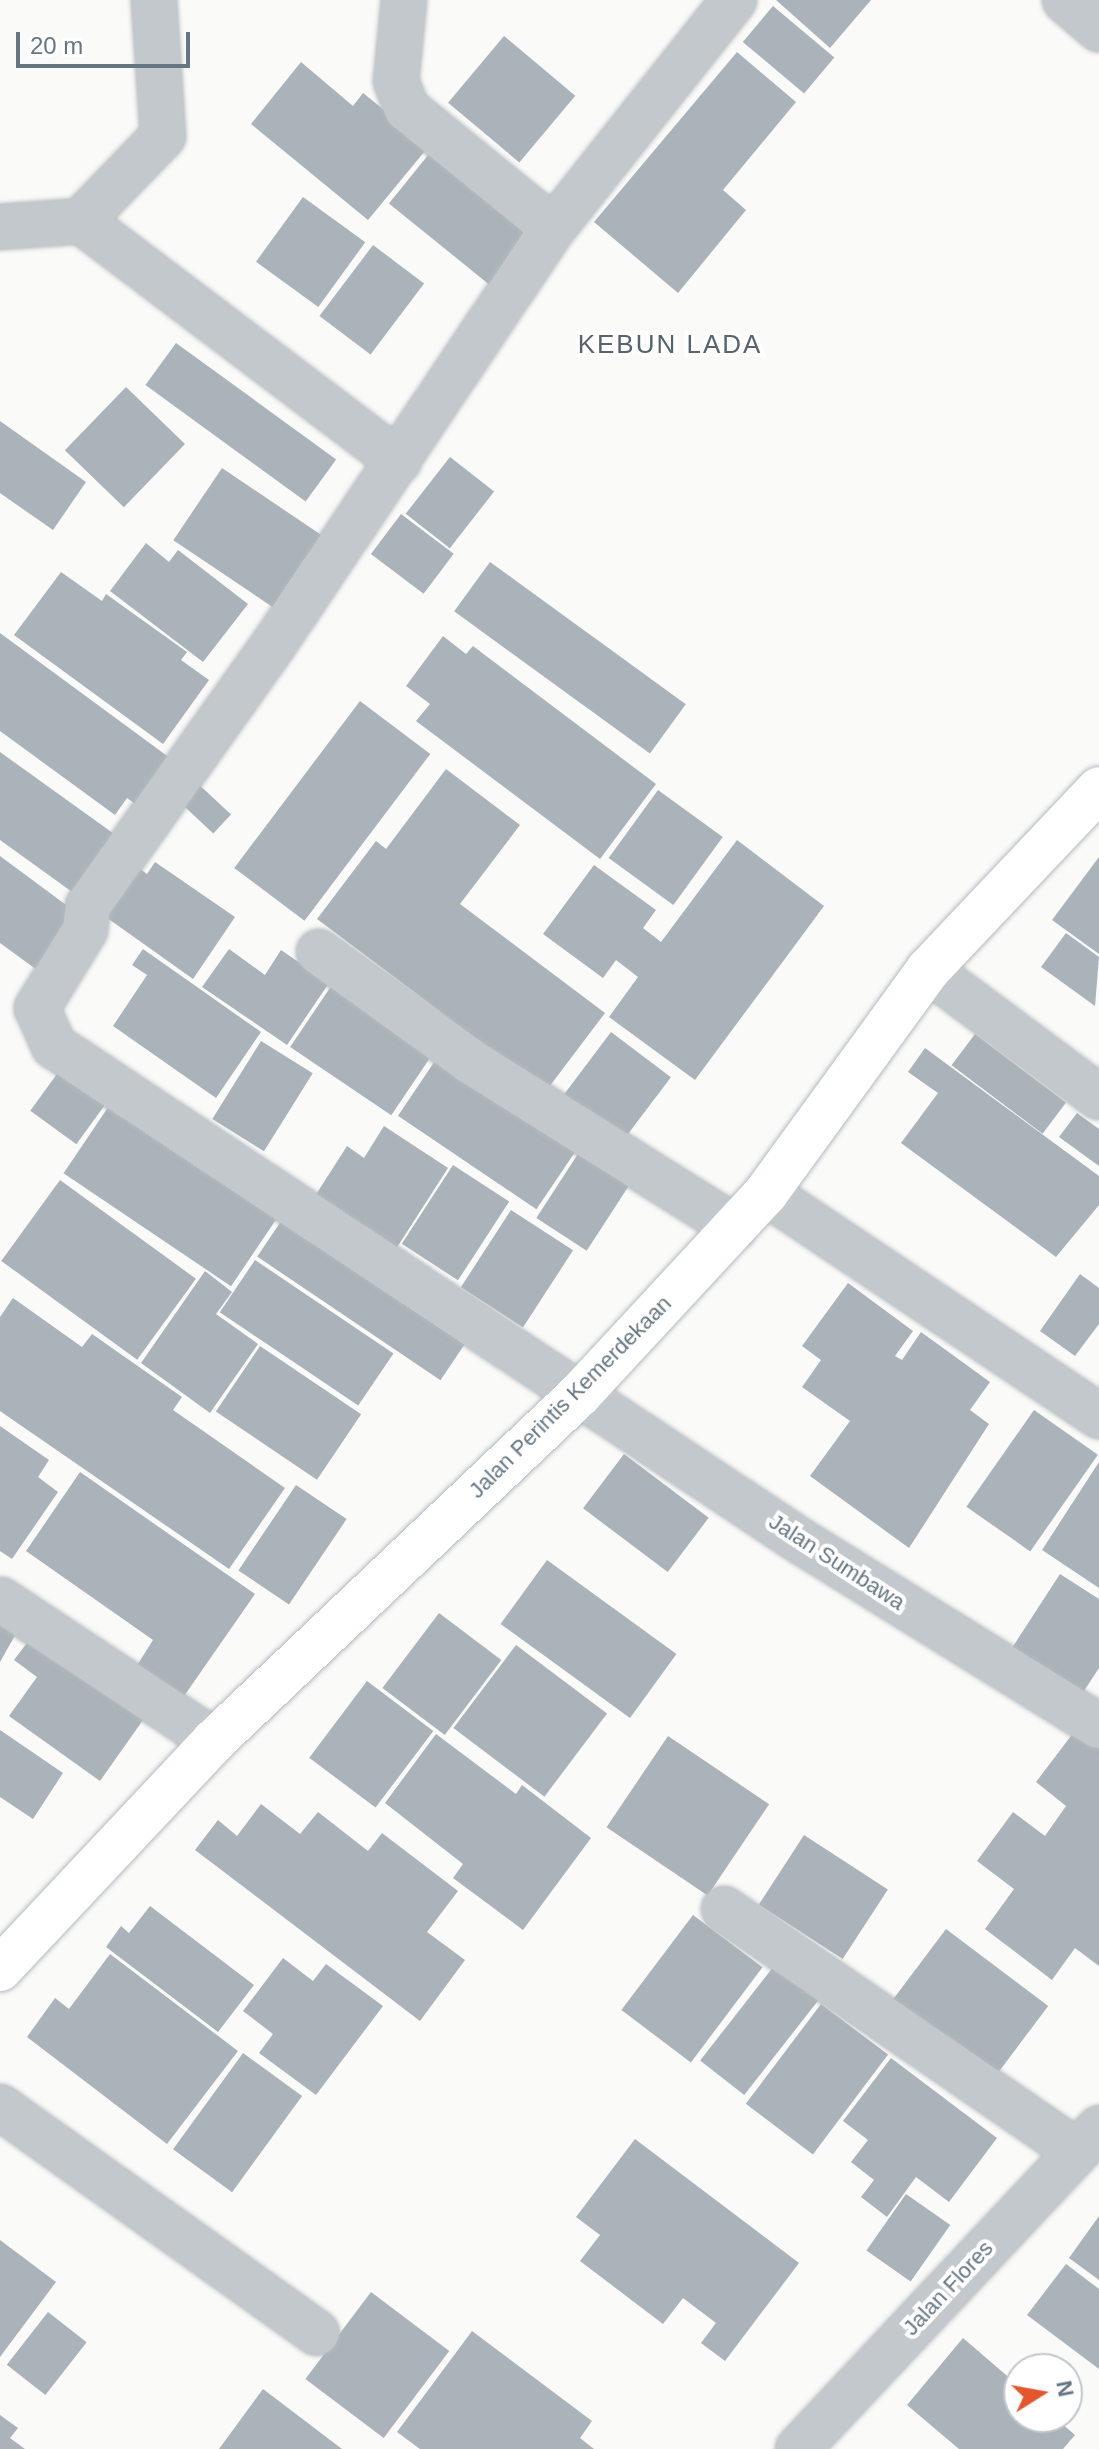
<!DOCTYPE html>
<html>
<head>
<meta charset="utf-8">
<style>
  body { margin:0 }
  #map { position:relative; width:1099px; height:2449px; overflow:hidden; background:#fafaf8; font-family:Helvetica,sans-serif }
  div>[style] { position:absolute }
  .building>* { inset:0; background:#aab3b9; transform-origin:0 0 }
  .roads { filter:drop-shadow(0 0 2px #b3babf) drop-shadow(0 0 2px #b3babf) }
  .street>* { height:44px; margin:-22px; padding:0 22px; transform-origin:22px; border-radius:22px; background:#c3c8cc }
  .secondary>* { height:44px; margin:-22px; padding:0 22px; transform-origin:22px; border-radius:22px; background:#fff }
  span { translate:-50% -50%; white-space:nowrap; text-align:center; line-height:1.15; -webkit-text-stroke:8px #fff; paint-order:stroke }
  .street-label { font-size:22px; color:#657683 }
  .quarter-label { font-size:26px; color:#57646e; letter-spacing:2px }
  .north { position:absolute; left:1003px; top:2353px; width:80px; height:80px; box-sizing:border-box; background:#fff; border:2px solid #c1c8cd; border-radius:50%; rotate:79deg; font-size:22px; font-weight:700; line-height:32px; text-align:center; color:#657683 }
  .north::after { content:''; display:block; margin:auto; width:28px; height:36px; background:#e4572e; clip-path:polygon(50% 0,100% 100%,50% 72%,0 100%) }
  .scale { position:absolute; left:16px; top:32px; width:174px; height:36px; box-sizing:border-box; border:4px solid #657683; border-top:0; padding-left:10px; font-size:24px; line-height:28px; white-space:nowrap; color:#657683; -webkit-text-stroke:6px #fff; paint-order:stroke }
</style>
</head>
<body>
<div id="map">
  <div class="building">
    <i style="clip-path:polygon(776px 0,871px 0,830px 48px)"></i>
    <i style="left:773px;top:6px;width:80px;height:47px;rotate:40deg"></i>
    <i style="left:504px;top:36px;width:93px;height:87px;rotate:40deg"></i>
    <i style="clip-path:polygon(737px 52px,796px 102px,723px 190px,746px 210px,678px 293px,594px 222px)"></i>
    <i style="clip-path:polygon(301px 62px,353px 106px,363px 93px,429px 146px,368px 220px,251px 124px)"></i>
    <i style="left:433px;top:149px;width:134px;height:70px;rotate:39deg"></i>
    <i style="left:303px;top:197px;width:77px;height:80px;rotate:36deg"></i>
    <i style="left:373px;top:245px;width:64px;height:89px;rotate:37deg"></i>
    <i style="left:176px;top:343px;width:198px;height:52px;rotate:36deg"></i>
    <i style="left:126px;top:387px;width:82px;height:88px;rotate:44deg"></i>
    <i style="clip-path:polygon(0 421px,86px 482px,53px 530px,0 493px)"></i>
    <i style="left:450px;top:457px;width:56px;height:72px;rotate:38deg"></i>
    <i style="left:222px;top:468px;width:131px;height:87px;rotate:34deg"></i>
    <i style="left:401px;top:514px;width:66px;height:50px;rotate:37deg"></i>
    <i style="clip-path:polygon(146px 543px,169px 562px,178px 550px,248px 604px,203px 662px,110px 591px)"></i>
    <i style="left:490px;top:562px;width:242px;height:61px;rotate:36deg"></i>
    <i style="clip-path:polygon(61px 572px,102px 601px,106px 594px,187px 652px,181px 660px,209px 680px,163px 744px,14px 635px)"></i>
    <i style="clip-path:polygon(0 633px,174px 761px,141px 808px,127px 798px,115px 815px,0 731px)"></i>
    <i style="clip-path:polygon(443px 636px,466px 654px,473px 646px,656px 784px,600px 859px,416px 721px,430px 704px,406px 686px)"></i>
    <i style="left:360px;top:701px;width:88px;height:209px;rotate:37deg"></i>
    <i style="clip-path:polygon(0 752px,117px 836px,75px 894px,0 840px)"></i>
    <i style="clip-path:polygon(446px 769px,520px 825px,460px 904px,605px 1013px,546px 1091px,317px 919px,376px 841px,386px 849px)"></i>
    <i style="left:193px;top:779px;width:52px;height:26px;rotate:43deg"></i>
    <i style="left:658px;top:790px;width:80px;height:84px;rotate:36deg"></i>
    <i style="clip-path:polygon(737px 840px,824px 906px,695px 1080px,609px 1017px,638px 977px,616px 960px,603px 978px,543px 934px,594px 865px,656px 910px,643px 928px,661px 942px)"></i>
    <i style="clip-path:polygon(0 856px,85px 919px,44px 975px,0 943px)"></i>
    <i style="clip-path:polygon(1099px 857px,1099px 954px,1052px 920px)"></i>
    <i style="clip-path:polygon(130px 862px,147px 874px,155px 862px,235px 917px,193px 979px,96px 910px)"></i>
    <i style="clip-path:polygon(1066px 933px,1099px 957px,1095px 1006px,1041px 967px)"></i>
    <i style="clip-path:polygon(143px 949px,261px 1032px,216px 1098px,113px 1026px,147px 975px,132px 965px)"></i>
    <i style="clip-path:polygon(229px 949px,265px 975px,281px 950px,329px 983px,287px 1045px,202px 987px)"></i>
    <i style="left:336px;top:979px;width:122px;height:82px;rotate:34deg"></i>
    <i style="left:611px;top:1032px;width:75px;height:81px;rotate:37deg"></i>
    <i style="left:975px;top:1034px;width:114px;height:39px;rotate:37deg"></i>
    <i style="left:261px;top:1041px;width:61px;height:92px;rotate:32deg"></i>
    <i style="clip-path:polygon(925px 1048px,1099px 1176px,1099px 1205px,1056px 1257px,901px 1143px,938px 1093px,908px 1072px)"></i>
    <i style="left:441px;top:1052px;width:167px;height:77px;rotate:34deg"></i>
    <i style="left:62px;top:1067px;width:57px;height:54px;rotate:36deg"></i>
    <i style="left:115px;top:1097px;width:202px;height:92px;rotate:34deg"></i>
    <i style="clip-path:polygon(1077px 1113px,1099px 1129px,1099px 1166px,1059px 1137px)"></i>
    <i style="clip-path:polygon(384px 1126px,448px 1168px,396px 1249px,315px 1196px,347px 1146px,364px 1158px)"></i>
    <i style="left:587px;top:1140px;width:60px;height:93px;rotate:33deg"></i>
    <i style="left:453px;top:1165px;width:67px;height:94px;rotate:33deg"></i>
    <i style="left:60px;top:1180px;width:168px;height:100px;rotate:36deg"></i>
    <i style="left:511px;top:1210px;width:74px;height:92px;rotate:33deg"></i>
    <i style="left:288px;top:1211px;width:221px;height:55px;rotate:34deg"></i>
    <i style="left:255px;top:1260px;width:167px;height:63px;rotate:34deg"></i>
    <i style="clip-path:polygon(205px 1271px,232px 1292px,216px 1314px,258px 1344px,210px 1413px,141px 1363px)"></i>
    <i style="clip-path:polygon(1080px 1274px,1099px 1288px,1099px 1324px,1075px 1356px,1040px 1331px)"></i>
    <i style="clip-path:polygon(848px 1283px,913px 1331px,895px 1356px,902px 1360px,921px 1332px,990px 1382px,970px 1410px,989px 1424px,909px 1548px,810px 1476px,850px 1421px,802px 1387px,821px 1360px,802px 1346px)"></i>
    <i style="clip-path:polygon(13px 1298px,82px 1347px,92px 1334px,182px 1397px,173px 1410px,285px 1488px,229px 1569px,0 1411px,0 1317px)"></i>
    <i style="left:260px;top:1346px;width:122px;height:79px;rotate:34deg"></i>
    <i style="left:1034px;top:1410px;width:78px;height:118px;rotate:35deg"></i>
    <i style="clip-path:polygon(0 1426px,49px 1460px,38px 1477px,58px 1492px,12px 1559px,0 1551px)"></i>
    <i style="left:624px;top:1454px;width:106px;height:68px;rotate:37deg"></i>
    <i style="clip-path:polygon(1099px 1462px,1099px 1588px,1042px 1550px)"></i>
    <i style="clip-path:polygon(80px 1472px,255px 1594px,182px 1699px,136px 1667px,153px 1640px,26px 1551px)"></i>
    <i style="left:296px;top:1485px;width:61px;height:103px;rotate:34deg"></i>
    <i style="left:547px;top:1560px;width:160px;height:79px;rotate:36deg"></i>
    <i style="clip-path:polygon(1060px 1574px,1099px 1599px,1099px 1668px,1082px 1694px,1012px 1648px)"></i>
    <i style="clip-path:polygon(0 1611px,22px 1623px,0 1662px)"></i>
    <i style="left:439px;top:1613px;width:78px;height:94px;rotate:37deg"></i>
    <i style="clip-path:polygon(30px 1639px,143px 1720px,100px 1781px,9px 1716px,37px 1677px,14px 1660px)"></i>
    <i style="left:516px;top:1645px;width:114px;height:104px;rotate:37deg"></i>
    <i style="left:367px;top:1681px;width:83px;height:96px;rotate:37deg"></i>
    <i style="clip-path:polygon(1077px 1728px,1099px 1745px,1099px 1966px,1075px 1948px,1052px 1980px,985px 1929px,1014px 1889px,977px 1861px,1013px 1812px,1045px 1836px,1066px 1806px,1036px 1782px)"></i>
    <i style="clip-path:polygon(0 1730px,63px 1773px,33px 1819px,0 1797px)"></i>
    <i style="clip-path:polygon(436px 1734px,516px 1794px,522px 1785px,591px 1838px,523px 1930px,453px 1878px,463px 1864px,385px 1803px)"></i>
    <i style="left:668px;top:1736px;width:122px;height:110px;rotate:34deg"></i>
    <i style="clip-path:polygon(261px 1804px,300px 1834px,318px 1812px,368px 1851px,382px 1833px,458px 1891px,427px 1932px,465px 1960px,420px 2021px,195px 1850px,218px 1820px,237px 1836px)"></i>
    <i style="left:804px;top:1835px;width:100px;height:83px;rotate:33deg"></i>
    <i style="clip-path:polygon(150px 1906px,254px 1985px,218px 2032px,106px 1947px,121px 1926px,129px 1933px)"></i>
    <i style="left:693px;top:1915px;width:87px;height:119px;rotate:37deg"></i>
    <i style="left:946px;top:1929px;width:128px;height:90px;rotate:37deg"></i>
    <i style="clip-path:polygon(110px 1954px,238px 2051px,167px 2144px,27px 2037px,55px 1998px,69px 2009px)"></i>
    <i style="clip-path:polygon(283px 1958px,313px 1981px,326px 1964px,383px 2006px,316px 2095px,259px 2053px,273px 2034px,243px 2011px)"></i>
    <i style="left:774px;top:1966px;width:56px;height:120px;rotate:38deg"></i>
    <i style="left:821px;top:2004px;width:84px;height:125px;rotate:37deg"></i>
    <i style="left:243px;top:2053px;width:73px;height:119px;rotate:36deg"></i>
    <i style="clip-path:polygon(891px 2058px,997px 2138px,949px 2202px,916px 2177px,887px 2217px,861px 2197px,874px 2180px,851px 2162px,868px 2140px,843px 2121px)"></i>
    <i style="clip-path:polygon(635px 2139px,799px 2263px,725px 2361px,701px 2343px,716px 2323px,683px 2298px,663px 2324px,580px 2261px,600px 2235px,576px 2217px)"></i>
    <i style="left:906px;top:2194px;width:54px;height:69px;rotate:35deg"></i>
    <i style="clip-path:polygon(1099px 2216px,1099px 2280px,1069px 2258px)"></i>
    <i style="clip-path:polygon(0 2240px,56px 2282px,0 2357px)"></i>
    <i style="clip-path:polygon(1066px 2264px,1099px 2289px,1099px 2369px,1027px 2315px)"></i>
    <i style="left:371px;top:2292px;width:98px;height:109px;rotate:37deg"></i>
    <i style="left:48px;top:2312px;width:49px;height:67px;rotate:38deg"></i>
    <i style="clip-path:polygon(472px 2331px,592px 2421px,580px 2438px,594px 2449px,420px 2449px,397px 2432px)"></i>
    <i style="clip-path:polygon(963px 2338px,1019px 2386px,1019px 2417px,1054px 2417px,1075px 2435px,1063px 2449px,959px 2449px,907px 2405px)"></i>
    <i style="clip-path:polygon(263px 2389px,342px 2449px,219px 2449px)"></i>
    <i style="clip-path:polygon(0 2415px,18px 2428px,10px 2438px,25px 2449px,0 2449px)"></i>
  </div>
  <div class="roads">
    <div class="street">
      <i style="left:404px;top:0;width:81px;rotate:95.6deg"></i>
      <i style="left:396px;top:81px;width:30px;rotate:69deg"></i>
      <i style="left:407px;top:109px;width:188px;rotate:39.2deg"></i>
      <i style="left:734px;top:0;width:291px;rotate:128.4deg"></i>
      <i style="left:553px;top:228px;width:501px;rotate:123.85deg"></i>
      <i style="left:274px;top:644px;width:321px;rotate:125.4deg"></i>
      <i style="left:88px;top:906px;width:24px;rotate:97deg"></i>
      <i style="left:85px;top:930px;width:92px;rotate:121.6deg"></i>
      <i style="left:37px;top:1008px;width:42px;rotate:65.9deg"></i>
      <i style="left:54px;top:1046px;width:898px;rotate:33.55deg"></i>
      <i style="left:802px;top:1542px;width:349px;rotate:31.8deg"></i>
      <i style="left:1065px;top:0;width:45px;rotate:40.5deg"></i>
      <i style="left:81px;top:221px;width:118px;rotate:-46deg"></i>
      <i style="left:163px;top:136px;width:136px;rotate:-93.8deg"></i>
      <i style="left:0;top:227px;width:81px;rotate:-4.2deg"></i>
      <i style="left:81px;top:221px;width:398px;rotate:37.1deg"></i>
      <i style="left:319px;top:952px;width:186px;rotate:35.8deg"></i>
      <i style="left:470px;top:1061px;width:313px;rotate:32.1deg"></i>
      <i style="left:928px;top:970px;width:213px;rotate:36.6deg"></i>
      <i style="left:766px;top:1193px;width:401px;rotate:33.8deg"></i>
      <i style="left:1px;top:1600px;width:255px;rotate:33.5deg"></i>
      <i style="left:724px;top:1909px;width:427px;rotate:34.5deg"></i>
      <i style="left:0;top:2107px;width:389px;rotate:35.5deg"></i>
      <i style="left:798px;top:2449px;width:440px;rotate:-46.8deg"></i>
    </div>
    <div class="secondary">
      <i style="left:0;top:1969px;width:313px;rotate:-46.8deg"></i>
      <i style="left:214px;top:1741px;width:503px;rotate:-43.47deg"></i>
      <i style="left:579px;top:1395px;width:275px;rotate:-47.2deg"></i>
      <i style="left:766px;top:1193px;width:276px;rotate:-54deg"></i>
      <i style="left:928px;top:970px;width:249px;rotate:-46.6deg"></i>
    </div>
  </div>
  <div class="street-label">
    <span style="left:570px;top:1397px;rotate:-45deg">Jalan Perintis Kemerdekaan</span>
    <span style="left:837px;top:1562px;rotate:33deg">Jalan Sumbawa</span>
    <span style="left:948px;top:2288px;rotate:-47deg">Jalan Flores</span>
  </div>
  <div class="quarter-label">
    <span style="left:670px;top:345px">KEBUN LADA</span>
  </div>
  <div class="north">N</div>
  <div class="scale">20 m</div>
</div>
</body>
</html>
